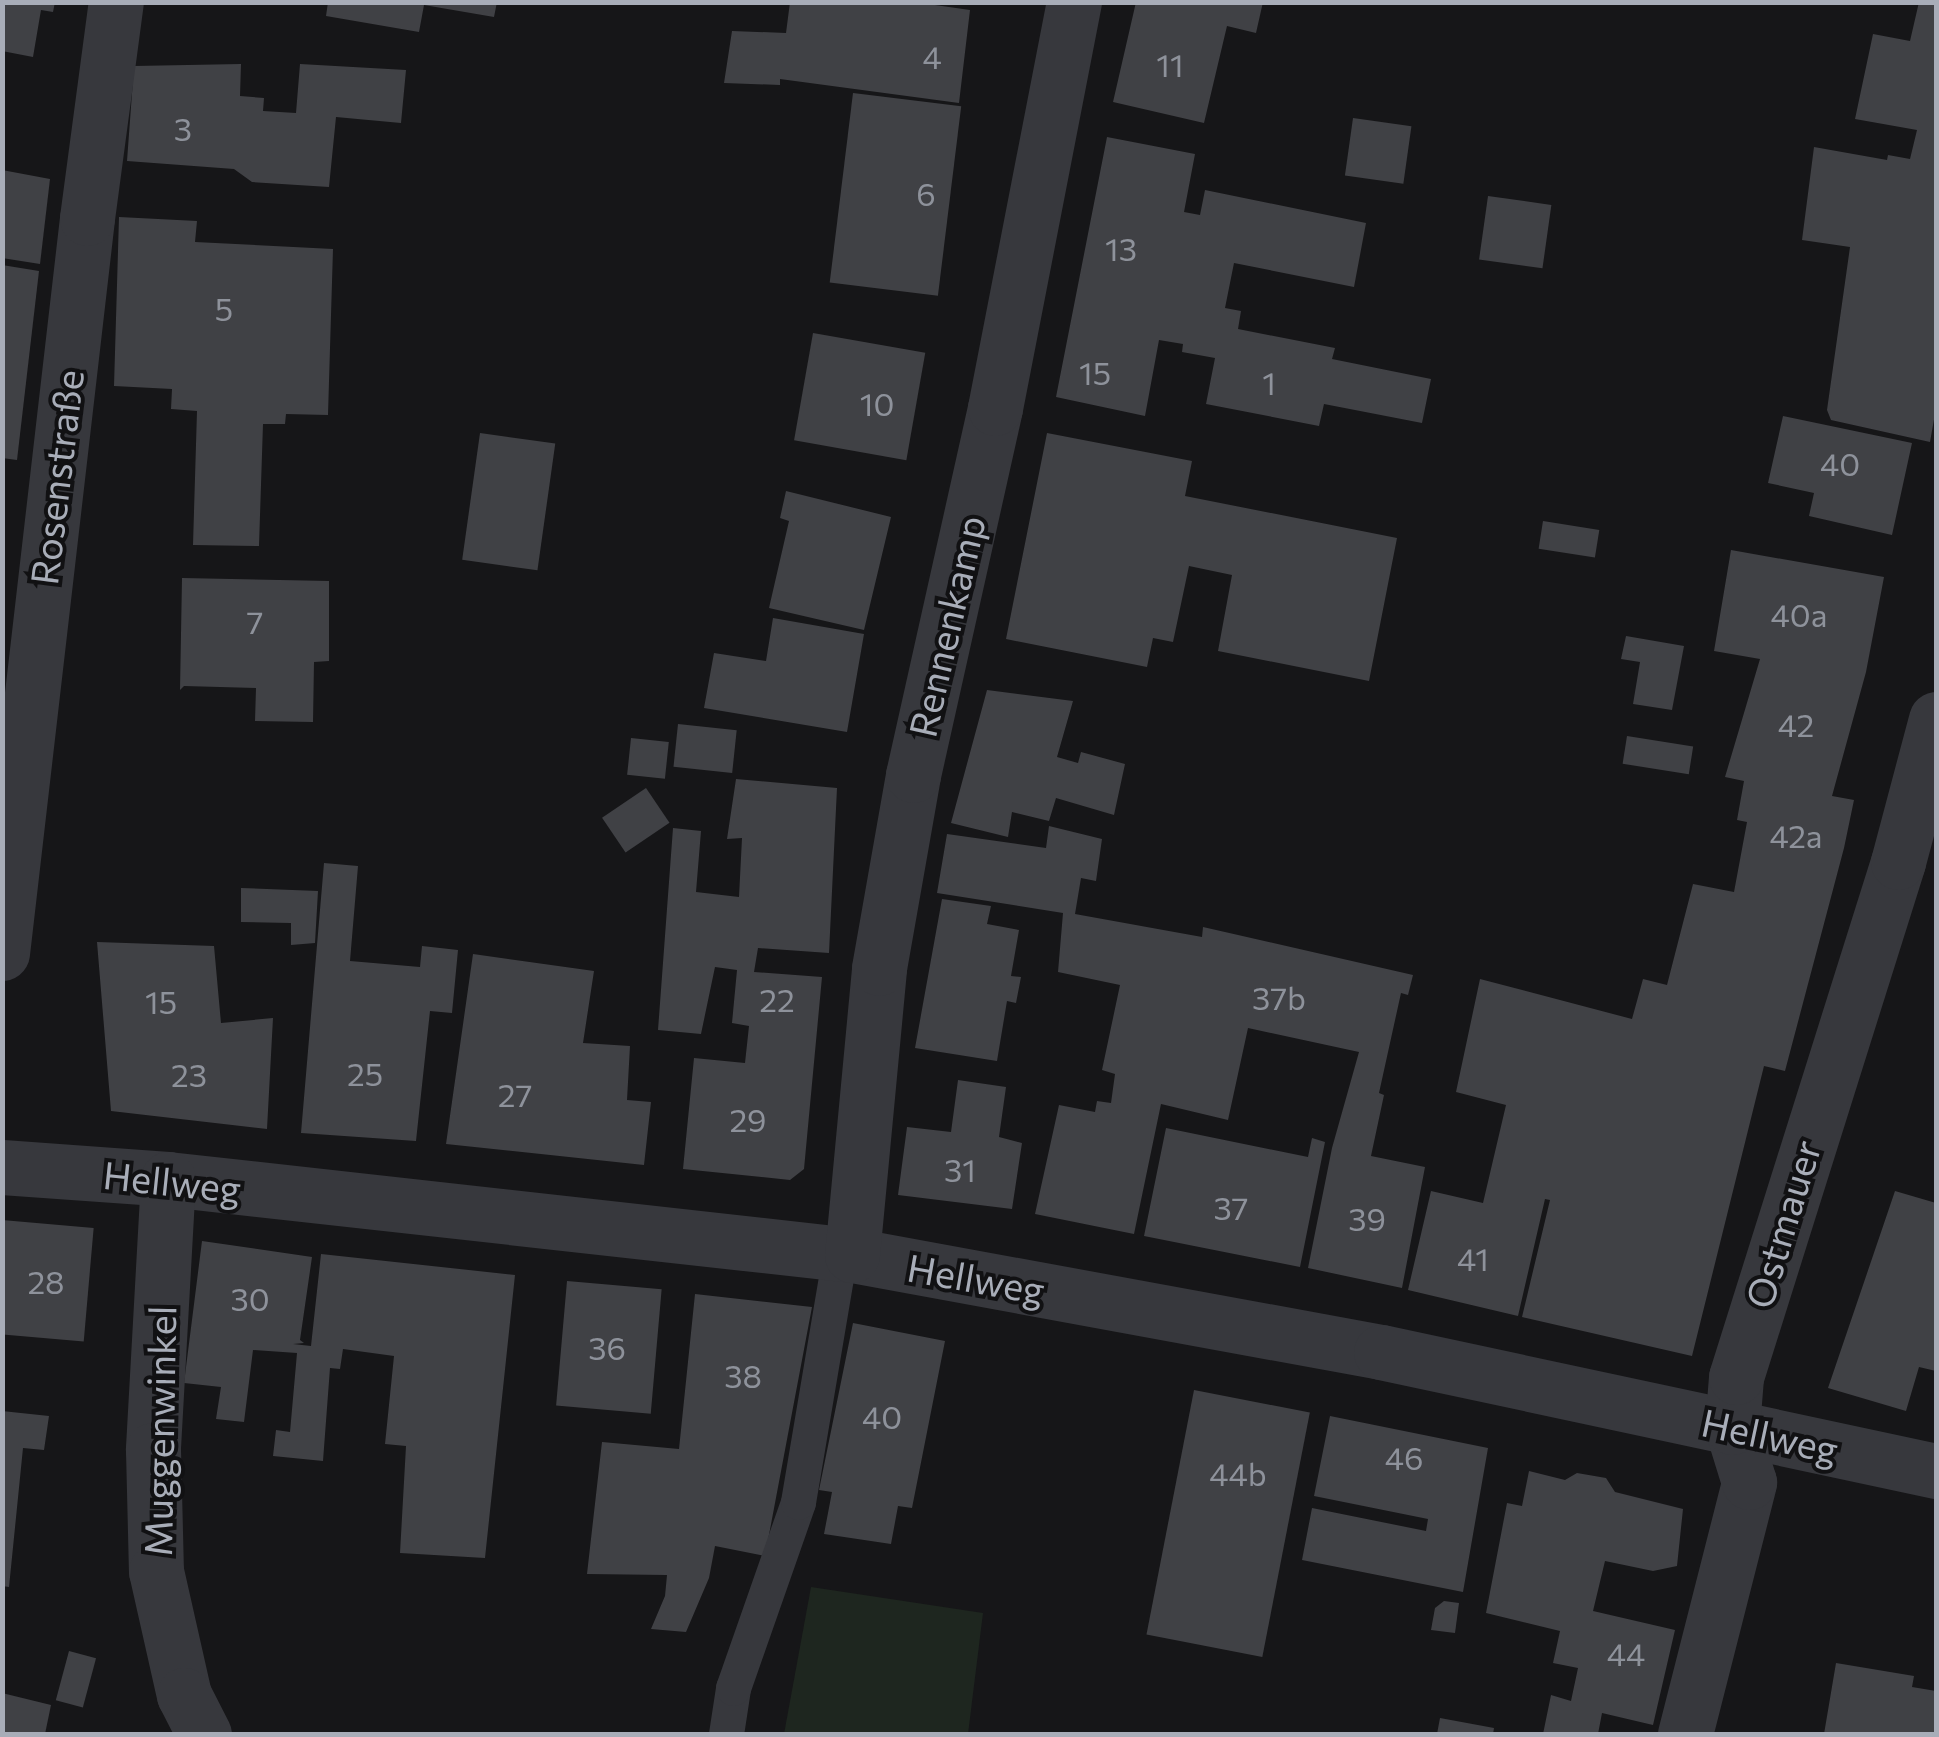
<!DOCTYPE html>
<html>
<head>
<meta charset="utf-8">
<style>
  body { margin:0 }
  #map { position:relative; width:1939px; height:1737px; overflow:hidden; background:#161618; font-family:Commissioner,sans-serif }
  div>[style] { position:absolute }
  .green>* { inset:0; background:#1e261f }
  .building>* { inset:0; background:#404145; transform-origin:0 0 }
  .lane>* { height:35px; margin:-17.5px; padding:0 17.5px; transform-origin:17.5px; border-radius:17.5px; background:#37383d }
  .street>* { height:55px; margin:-27.5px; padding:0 27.5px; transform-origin:27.5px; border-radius:27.5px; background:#37383d }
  span { translate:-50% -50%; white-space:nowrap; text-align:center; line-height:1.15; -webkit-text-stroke:8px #111113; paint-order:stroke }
  .number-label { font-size:32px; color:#8e929b }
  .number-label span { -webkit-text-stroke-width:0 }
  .street-label { font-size:38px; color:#a8adb8 }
  .frame { position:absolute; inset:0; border:5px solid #a8adb8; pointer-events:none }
</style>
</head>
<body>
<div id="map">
  <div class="green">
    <i style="clip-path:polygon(811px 1587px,983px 1613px,968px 1734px,784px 1734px)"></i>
  </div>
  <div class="building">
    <i style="clip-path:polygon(2px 2px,55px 2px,53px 12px,41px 10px,33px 57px,2px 51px)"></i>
    <i style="clip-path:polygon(328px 2px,497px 2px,494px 17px,424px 5px,419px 32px,326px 16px)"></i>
    <i style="clip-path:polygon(790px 2px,914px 2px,970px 10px,959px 103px,780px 79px,780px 85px,724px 83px,732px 31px,786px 33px)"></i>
    <i style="clip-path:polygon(1136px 2px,1263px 2px,1256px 33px,1227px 26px,1204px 123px,1113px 102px)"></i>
    <i style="clip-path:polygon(1919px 2px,1936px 2px,1936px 408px,1930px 442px,1831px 420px,1827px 410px,1850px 247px,1802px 240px,1814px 147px,1887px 160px,1888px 155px,1910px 159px,1917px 130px,1855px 119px,1873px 34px,1910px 41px)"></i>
    <i style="clip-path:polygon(241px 64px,240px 96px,264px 98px,263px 111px,296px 113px,300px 64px,406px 70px,401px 123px,336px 117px,329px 187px,252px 182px,234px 169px,127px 161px,134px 66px)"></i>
    <i style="left:853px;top:93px;width:109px;height:191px;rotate:7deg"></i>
    <i style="left:1353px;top:118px;width:59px;height:58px;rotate:8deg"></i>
    <i style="clip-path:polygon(1107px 137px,1195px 154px,1184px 212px,1200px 215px,1205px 190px,1366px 223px,1354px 287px,1234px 263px,1225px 308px,1241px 311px,1238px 329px,1335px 348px,1332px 359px,1431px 379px,1422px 423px,1324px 404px,1319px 426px,1206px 404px,1215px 358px,1182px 352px,1183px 344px,1159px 340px,1145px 416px,1056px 397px)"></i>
    <i style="clip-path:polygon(2px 170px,50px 179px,40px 264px,2px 258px)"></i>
    <i style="left:1488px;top:196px;width:64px;height:64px;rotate:8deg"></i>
    <i style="clip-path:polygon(119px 217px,197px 221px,195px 242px,333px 249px,328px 415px,286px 414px,285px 424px,263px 424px,259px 546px,193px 545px,197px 411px,171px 409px,172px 389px,114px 386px)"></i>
    <i style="clip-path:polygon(2px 265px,39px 271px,17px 460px,2px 458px)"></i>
    <i style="left:813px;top:333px;width:114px;height:109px;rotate:10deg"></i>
    <i style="clip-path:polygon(1783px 416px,1912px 443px,1892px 535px,1809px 516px,1814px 493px,1768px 483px)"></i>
    <i style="left:480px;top:433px;width:76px;height:128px;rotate:8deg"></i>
    <i style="clip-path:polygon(1047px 433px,1192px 461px,1185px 496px,1397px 538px,1369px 681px,1218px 651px,1232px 575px,1189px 566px,1173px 642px,1153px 638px,1147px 667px,1006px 639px)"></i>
    <i style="clip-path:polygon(786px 491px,891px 517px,864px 630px,769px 608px,789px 521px,780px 518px)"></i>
    <i style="left:1543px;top:521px;width:57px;height:28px;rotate:9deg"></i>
    <i style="clip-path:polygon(1731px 550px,1884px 577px,1866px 672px,1832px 796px,1854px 800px,1844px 848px,1785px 1071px,1764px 1066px,1692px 1356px,1522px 1317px,1550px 1200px,1545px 1199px,1518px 1316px,1408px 1290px,1431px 1191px,1483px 1203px,1506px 1105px,1456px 1092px,1480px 979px,1632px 1019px,1643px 979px,1667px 985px,1693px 884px,1734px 892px,1747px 822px,1737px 820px,1744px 781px,1725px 777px,1760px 659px,1714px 651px)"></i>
    <i style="clip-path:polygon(182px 578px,329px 581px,329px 661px,314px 662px,313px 722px,255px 721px,256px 688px,184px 686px,180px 690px)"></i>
    <i style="clip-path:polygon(773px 618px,864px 634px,847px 732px,704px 708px,714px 653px,766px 661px)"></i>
    <i style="clip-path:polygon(1626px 636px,1684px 646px,1672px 710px,1633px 704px,1640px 662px,1621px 659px)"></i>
    <i style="clip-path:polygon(987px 690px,1073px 701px,1057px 757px,1078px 763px,1081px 752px,1125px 764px,1114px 815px,1056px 798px,1049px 821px,1012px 812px,1008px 837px,951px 823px)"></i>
    <i style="left:678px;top:724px;width:59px;height:43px;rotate:6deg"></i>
    <i style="left:1627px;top:736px;width:67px;height:28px;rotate:9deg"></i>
    <i style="left:631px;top:738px;width:38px;height:37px;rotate:6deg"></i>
    <i style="clip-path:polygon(736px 779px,837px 788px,829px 953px,758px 948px,754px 972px,822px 977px,804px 1169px,790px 1180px,683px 1169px,694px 1058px,745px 1063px,749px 1026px,732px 1023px,737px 970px,715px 967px,701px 1034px,658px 1030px,673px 828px,701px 831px,696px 892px,739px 897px,742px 838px,727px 839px)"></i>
    <i style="left:646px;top:788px;width:42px;height:53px;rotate:56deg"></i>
    <i style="clip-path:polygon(1049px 826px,1102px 839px,1096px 881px,1081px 878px,1075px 914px,1202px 937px,1203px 927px,1413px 975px,1408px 995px,1401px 993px,1379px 1093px,1384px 1095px,1371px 1156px,1425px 1167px,1402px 1288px,1308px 1268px,1332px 1148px,1359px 1052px,1248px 1028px,1228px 1120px,1161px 1104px,1134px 1234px,1035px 1214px,1059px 1105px,1095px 1112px,1097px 1101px,1111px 1103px,1115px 1074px,1102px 1070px,1120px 985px,1058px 972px,1063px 913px,937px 893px,947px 834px,1046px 848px)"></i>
    <i style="clip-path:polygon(324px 863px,358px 866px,350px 961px,420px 967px,422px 946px,458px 950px,452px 1013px,430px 1011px,416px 1141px,301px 1133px)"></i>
    <i style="clip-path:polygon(241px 888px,318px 891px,315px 943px,291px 945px,291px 923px,241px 922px)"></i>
    <i style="clip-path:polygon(942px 899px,991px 906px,987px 924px,1019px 930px,1011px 976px,1021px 977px,1016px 1003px,1007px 1001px,997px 1061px,915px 1048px)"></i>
    <i style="clip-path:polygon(97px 942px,214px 946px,221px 1023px,273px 1018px,267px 1129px,111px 1111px)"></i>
    <i style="clip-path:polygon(473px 954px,594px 971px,583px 1043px,630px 1046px,627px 1100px,651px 1102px,644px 1165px,446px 1144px)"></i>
    <i style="clip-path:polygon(958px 1080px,1006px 1087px,999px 1137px,1022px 1143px,1012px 1209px,898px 1195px,907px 1127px,951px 1132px)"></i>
    <i style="clip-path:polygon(1166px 1128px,1308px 1157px,1312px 1138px,1325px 1142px,1300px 1267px,1144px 1236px)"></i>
    <i style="clip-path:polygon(1895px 1191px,1936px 1203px,1936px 1371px,1919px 1367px,1906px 1411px,1828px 1388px)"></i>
    <i style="left:2px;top:1220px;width:92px;height:114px;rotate:5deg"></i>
    <i style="clip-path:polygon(202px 1241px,312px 1257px,300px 1340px,304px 1343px,293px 1344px,311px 1346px,321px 1254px,515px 1275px,485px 1558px,400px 1553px,406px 1446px,385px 1444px,394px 1356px,343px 1349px,340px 1369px,330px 1368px,323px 1461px,273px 1456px,276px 1430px,290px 1432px,297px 1353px,253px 1350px,244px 1422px,216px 1419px,221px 1387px,184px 1383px)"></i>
    <i style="left:567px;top:1281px;width:95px;height:125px;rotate:5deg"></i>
    <i style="clip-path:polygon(695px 1294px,812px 1307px,765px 1556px,715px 1546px,709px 1578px,686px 1632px,651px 1629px,665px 1596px,667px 1575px,587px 1574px,602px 1442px,679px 1449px)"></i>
    <i style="clip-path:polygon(853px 1323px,945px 1341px,912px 1508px,898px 1506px,891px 1544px,824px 1534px,832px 1492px,819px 1490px)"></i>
    <i style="left:1194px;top:1390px;width:118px;height:249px;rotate:11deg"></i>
    <i style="clip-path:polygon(2px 1411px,49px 1416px,44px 1450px,23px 1448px,9px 1587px,2px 1586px)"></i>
    <i style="clip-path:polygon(1330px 1416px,1488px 1448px,1463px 1592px,1302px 1560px,1312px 1508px,1426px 1531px,1428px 1519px,1314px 1496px)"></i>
    <i style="clip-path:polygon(1529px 1471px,1565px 1480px,1577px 1473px,1606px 1478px,1615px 1492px,1683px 1509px,1677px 1566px,1653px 1571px,1605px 1561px,1593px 1611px,1675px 1630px,1653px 1725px,1602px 1713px,1598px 1734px,1543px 1734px,1551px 1695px,1571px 1701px,1578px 1668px,1553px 1663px,1560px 1631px,1486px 1613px,1507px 1503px,1522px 1506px)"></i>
    <i style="clip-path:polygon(1444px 1601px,1459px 1603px,1455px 1633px,1431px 1630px,1435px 1608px)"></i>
    <i style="left:69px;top:1651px;width:28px;height:51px;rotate:15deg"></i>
    <i style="clip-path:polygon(1836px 1663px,1914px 1676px,1912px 1687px,1936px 1691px,1936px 1734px,1824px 1734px)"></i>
    <i style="clip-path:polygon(2px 1693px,51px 1705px,45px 1734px,2px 1734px)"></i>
    <i style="clip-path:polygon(1440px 1718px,1494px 1728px,1493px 1734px,1437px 1734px)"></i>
  </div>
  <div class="lane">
    <i style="left:726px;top:1734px;width:47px;rotate:-81.3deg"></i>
    <i style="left:733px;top:1688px;width:197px;rotate:-70.7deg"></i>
    <i style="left:798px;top:1502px;width:252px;rotate:-80.4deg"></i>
  </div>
  <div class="street">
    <i style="left:2px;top:953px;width:740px;rotate:-83.4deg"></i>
    <i style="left:87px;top:218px;width:218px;rotate:-82.4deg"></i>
    <i style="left:2px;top:1167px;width:166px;rotate:4.1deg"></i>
    <i style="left:168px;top:1179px;width:688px;rotate:6.34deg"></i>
    <i style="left:852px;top:1255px;width:538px;rotate:10.39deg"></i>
    <i style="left:1381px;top:1352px;width:568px;rotate:12.1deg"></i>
    <i style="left:168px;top:1179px;width:271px;rotate:93.2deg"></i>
    <i style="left:153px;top:1450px;width:121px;rotate:88.6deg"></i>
    <i style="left:156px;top:1571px;width:127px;rotate:77.3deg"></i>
    <i style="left:184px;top:1695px;width:44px;rotate:62.9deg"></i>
    <i style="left:852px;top:1255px;width:288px;rotate:-84.6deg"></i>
    <i style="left:879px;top:968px;width:196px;rotate:-80deg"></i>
    <i style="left:913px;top:775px;width:376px;rotate:-77.4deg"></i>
    <i style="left:995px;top:408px;width:414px;rotate:-79deg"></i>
    <i style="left:1685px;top:1734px;width:260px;rotate:-75.7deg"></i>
    <i style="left:1749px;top:1482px;width:58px;rotate:-107.2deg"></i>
    <i style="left:1732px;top:1427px;width:50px;rotate:-85.4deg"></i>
    <i style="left:1736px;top:1377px;width:540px;rotate:-72.54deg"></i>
    <i style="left:1898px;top:862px;width:148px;rotate:-75.1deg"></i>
  </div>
  <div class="number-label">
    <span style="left:932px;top:56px">4</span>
    <span style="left:1170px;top:64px">11</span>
    <span style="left:183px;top:128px">3</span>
    <span style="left:926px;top:193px">6</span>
    <span style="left:1121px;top:248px">13</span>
    <span style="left:224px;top:308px">5</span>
    <span style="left:1095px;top:372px">15</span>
    <span style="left:1269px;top:382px">1</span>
    <span style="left:877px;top:403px">10</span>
    <span style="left:1840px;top:463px">40</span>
    <span style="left:1799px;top:614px">40a</span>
    <span style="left:255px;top:621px">7</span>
    <span style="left:1796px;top:724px">42</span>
    <span style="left:1796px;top:835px">42a</span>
    <span style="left:1279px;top:997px">37b</span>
    <span style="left:777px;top:999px">22</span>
    <span style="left:161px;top:1001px">15</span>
    <span style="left:365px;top:1073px">25</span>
    <span style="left:189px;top:1074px">23</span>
    <span style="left:515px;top:1094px">27</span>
    <span style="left:748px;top:1119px">29</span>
    <span style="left:960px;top:1169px">31</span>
    <span style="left:1231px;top:1207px">37</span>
    <span style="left:1367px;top:1218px">39</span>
    <span style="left:1473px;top:1258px">41</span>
    <span style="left:46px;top:1281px">28</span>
    <span style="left:250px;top:1298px">30</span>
    <span style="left:607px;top:1347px">36</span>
    <span style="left:743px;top:1375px">38</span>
    <span style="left:882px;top:1416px">40</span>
    <span style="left:1404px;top:1457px">46</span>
    <span style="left:1238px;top:1473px">44b</span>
    <span style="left:1626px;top:1653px">44</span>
  </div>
  <div class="street-label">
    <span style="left:56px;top:477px;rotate:-83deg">Rosenstraße</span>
    <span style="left:946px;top:626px;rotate:-77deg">Rennenkamp</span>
    <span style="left:172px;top:1181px;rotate:6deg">Hellweg</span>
    <span style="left:1782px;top:1224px;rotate:-73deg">Ostmauer</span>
    <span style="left:976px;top:1278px;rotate:10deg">Hellweg</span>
    <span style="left:159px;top:1431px;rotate:-89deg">Muggenwinkel</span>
    <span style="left:1770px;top:1435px;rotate:12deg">Hellweg</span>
  </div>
  <div class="frame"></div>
</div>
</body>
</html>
